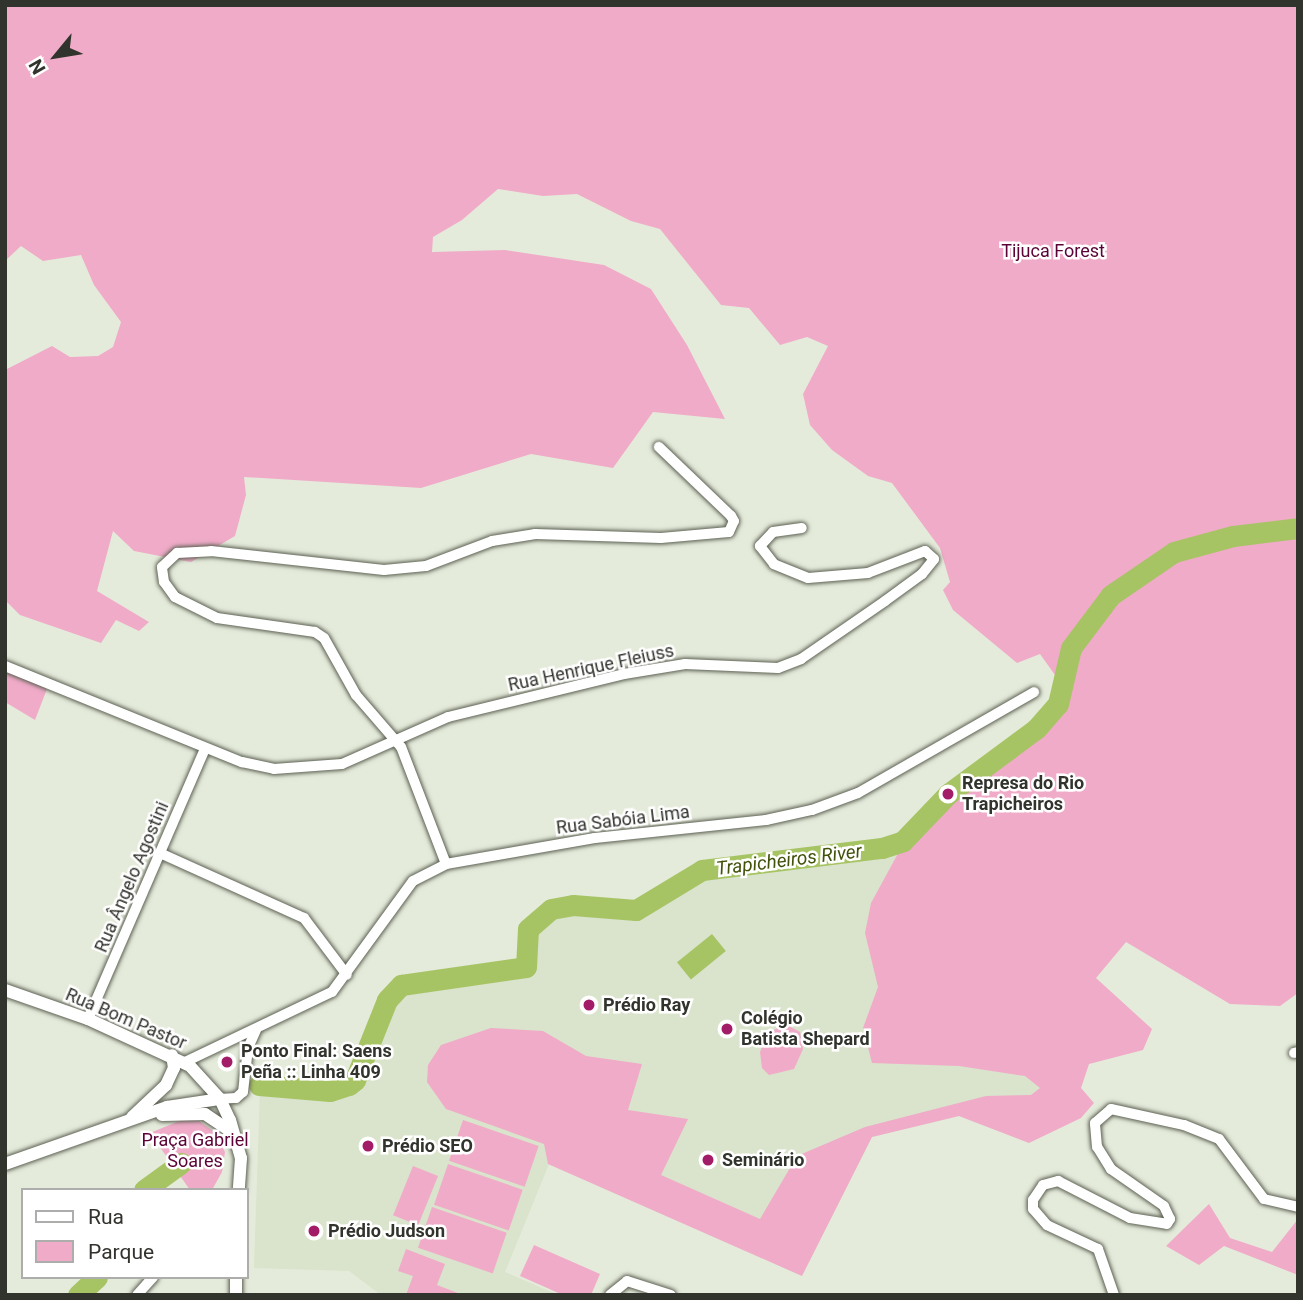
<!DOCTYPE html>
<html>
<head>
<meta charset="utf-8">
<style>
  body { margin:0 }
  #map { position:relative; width:1303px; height:1300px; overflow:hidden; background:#e5ebdb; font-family:Roboto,sans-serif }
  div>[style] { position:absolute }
  .built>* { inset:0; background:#dae3cb }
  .green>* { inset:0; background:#f0abc8; transform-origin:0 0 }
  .water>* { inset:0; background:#a7c465; transform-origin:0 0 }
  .river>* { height:21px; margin:-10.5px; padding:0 10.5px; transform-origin:10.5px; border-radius:10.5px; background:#a7c465 }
  .roads { filter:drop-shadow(0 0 2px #5c6153) drop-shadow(0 0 2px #5c6153) }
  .minor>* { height:10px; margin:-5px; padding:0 5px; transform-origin:5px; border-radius:5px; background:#fff }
  .tertiary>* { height:12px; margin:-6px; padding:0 6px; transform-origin:6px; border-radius:6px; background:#fff }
  .dots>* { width:19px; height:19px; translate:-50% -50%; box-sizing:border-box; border:4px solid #fff; border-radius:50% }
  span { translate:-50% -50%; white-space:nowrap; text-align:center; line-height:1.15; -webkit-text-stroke:5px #fff; paint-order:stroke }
  .park-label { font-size:18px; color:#5b0336 }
  .street-label { font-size:18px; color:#31332d }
  .poi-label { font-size:18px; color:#31332d; font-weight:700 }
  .left { translate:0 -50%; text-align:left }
  .water-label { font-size:19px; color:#40520b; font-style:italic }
  .frame { position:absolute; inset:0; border:7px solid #31332d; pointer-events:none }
  .legend { position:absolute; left:21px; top:1188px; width:228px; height:91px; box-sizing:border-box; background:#fff; border:2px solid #adadab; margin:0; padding:9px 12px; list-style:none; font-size:21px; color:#31332d }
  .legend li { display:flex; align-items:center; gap:14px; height:35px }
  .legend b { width:35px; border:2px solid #adadab }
  .north { position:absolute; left:21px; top:21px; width:70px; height:70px; -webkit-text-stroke:5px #fff; paint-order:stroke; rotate:240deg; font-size:19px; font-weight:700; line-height:28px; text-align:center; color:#31332d }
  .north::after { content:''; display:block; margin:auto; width:24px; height:32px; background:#31332d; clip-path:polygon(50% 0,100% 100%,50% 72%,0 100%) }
</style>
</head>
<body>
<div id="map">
  <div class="built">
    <i style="clip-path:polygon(954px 791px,1126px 942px,1096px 978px,1029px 1143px,959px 1116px,872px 1137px,802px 1276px,549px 1164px,505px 1272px,558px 1295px,381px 1295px,349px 1271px,254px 1268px,260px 1089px,333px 1096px,355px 1087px,393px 996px,414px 984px,530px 970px,530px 931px,553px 914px,574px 910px,635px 916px,707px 874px,901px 848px)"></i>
  </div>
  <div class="green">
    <i style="clip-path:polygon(5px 5px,1298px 5px,1298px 993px,1280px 1006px,1230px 1004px,1126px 942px,1096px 978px,1152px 1029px,1143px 1050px,1089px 1064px,1081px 1088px,1094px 1103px,1081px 1118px,1029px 1143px,959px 1116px,872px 1137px,802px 1276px,548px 1164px,544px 1144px,446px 1109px,427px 1082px,428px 1065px,441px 1045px,491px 1028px,543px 1031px,586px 1056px,642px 1064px,628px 1110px,688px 1119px,661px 1175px,760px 1219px,797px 1156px,865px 1127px,939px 1108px,986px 1096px,1031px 1095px,1040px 1088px,1025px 1076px,959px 1066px,872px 1063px,863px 1028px,878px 987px,865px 933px,871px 903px,901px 848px,941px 810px,954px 784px,1018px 745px,1065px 689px,1040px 654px,1017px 663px,953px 610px,943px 590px,950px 582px,940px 548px,892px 483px,868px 476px,832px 450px,810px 425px,803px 394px,828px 346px,807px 337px,780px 345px,749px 308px,721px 305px,660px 229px,631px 221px,577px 194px,543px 196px,498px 189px,462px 220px,433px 237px,432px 252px,505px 250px,604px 265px,651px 289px,687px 345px,725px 419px,653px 412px,613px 468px,531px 454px,421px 488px,244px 477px,246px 495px,235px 536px,191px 562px,134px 551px,113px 531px,97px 591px,149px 622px,139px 631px,116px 620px,101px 643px,20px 615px,5px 600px,5px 370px,52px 346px,70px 357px,98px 356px,113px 347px,121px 322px,94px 285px,81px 255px,43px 261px,21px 246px,5px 261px)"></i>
    <i style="clip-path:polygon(5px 668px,47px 689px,35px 720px,5px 702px)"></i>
    <i style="clip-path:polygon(785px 1024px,800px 1032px,803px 1049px,794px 1069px,769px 1075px,762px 1068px,760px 1052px,768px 1033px)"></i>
    <i style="clip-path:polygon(184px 1119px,199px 1121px,216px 1133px,225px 1152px,222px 1172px,212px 1190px,190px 1190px,150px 1133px)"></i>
    <i style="left:463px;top:1120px;width:80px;height:43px;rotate:19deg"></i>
    <i style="left:448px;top:1164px;width:79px;height:43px;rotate:19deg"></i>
    <i style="left:413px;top:1166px;width:27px;height:53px;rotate:22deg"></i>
    <i style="clip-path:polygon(1209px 1204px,1230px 1238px,1272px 1252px,1298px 1219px,1298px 1275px,1224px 1246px,1199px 1265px,1166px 1246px)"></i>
    <i style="left:432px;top:1207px;width:79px;height:43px;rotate:19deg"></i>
    <i style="clip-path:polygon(534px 1245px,600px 1274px,591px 1295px,563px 1295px,520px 1276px)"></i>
    <i style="clip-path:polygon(406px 1249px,445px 1264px,437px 1285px,463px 1295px,406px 1295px,413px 1276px,398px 1271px)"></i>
  </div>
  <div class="water">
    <i style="left:712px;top:934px;width:22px;height:45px;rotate:51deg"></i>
  </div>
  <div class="river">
    <i style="left:259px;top:1085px;width:71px;rotate:4.8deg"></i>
    <i style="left:330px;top:1091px;width:20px;rotate:-18deg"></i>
    <i style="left:349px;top:1085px;width:8px;rotate:-40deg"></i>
    <i style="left:355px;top:1080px;width:86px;rotate:-68.2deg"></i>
    <i style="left:387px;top:1000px;width:21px;rotate:-47deg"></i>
    <i style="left:401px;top:985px;width:126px;rotate:-8.2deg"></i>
    <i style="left:526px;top:967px;width:38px;rotate:-87deg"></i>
    <i style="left:528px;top:929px;width:30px;rotate:-41deg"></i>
    <i style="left:551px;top:909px;width:22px;rotate:-10deg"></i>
    <i style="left:573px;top:905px;width:63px;rotate:4.5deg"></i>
    <i style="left:636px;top:910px;width:77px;rotate:-31.2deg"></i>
    <i style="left:702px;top:870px;width:181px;rotate:-7deg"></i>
    <i style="left:882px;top:848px;width:22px;rotate:-18deg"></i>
    <i style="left:903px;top:841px;width:65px;rotate:-46.2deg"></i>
    <i style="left:948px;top:794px;width:109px;rotate:-36.5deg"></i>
    <i style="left:1036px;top:729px;width:33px;rotate:-49deg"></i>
    <i style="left:1058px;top:704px;width:57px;rotate:-76.9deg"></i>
    <i style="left:1071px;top:648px;width:66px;rotate:-53deg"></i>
    <i style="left:1111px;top:595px;width:76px;rotate:-34.3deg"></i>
    <i style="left:1174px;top:552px;width:61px;rotate:-15.2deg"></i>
    <i style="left:1233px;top:536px;width:65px;rotate:-7deg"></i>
    <i style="left:144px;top:1190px;width:46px;rotate:-36.1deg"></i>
    <i style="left:78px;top:1295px;width:26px;rotate:-43deg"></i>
  </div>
  <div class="roads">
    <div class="minor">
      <i style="left:5px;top:666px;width:256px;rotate:22.1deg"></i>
      <i style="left:242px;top:762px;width:33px;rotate:12deg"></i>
      <i style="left:274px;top:769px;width:68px;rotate:-4.2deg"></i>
      <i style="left:342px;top:764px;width:116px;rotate:-23.9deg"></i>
      <i style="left:448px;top:717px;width:181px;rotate:-13.7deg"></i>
      <i style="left:624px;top:674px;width:62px;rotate:-9.3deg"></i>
      <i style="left:685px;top:664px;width:93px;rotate:2.5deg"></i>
      <i style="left:778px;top:668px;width:25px;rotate:-21deg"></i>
      <i style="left:801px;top:659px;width:102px;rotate:-34.6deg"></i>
      <i style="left:885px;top:601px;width:46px;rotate:-36.1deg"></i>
      <i style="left:922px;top:574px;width:19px;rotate:-51deg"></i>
      <i style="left:934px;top:559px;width:12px;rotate:-138deg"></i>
      <i style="left:925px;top:551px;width:61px;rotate:158.9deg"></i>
      <i style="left:868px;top:573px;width:60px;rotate:175.2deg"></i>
      <i style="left:808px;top:578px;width:37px;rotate:-158deg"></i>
      <i style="left:774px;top:564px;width:23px;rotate:-128deg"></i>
      <i style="left:760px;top:546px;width:19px;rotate:-47deg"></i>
      <i style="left:773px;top:532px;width:29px;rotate:-8deg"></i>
      <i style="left:160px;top:853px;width:158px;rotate:24.3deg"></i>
      <i style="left:304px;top:918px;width:71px;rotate:53deg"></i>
      <i style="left:446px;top:864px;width:125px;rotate:-111deg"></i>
      <i style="left:401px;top:747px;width:69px;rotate:-130.9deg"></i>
      <i style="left:356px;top:695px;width:65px;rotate:-119.3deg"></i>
      <i style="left:324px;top:638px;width:11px;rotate:-146deg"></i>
      <i style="left:315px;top:632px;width:99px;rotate:-171.9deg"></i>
      <i style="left:217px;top:618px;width:47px;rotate:-153.4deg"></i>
      <i style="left:175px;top:597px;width:19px;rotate:-126deg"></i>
      <i style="left:164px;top:582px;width:15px;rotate:-98deg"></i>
      <i style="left:162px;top:567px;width:21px;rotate:-43deg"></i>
      <i style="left:177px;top:553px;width:34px;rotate:-3deg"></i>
      <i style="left:211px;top:551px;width:174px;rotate:6.3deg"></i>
      <i style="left:384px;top:570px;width:42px;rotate:-5.4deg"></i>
      <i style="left:426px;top:566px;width:71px;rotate:-20.7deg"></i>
      <i style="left:492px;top:541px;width:44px;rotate:-9.2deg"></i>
      <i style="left:535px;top:534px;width:126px;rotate:1.8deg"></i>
      <i style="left:661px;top:538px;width:68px;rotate:-5deg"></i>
      <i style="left:729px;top:532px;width:12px;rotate:-66deg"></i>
      <i style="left:734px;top:521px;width:6px;rotate:-121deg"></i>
      <i style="left:731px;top:516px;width:100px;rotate:-136.2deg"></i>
      <i style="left:88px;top:1019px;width:295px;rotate:-66.6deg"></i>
      <i style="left:1294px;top:1053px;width:4px;rotate:-14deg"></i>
      <i style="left:185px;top:1062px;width:163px;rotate:-25.5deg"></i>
      <i style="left:332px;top:992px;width:137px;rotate:-53.9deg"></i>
      <i style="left:413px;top:881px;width:37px;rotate:-27deg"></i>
      <i style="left:446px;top:864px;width:151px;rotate:-9.9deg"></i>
      <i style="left:595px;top:838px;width:172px;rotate:-6deg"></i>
      <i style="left:766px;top:820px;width:47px;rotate:-12.3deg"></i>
      <i style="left:812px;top:810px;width:49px;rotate:-20.3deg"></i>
      <i style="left:858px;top:793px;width:203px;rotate:-29.8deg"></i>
      <i style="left:220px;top:1099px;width:16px;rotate:-4deg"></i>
      <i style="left:236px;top:1098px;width:9px;rotate:-41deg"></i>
      <i style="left:243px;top:1092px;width:44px;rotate:-83.5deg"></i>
      <i style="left:248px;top:1048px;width:20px;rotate:-66deg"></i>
      <i style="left:137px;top:1295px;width:24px;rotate:-48deg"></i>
      <i style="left:610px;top:1295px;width:22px;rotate:-39deg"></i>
      <i style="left:627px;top:1281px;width:46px;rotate:17.7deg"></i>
      <i style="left:1114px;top:1295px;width:49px;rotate:-109.2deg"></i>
      <i style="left:1098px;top:1249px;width:56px;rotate:-154.8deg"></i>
      <i style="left:1047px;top:1225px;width:21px;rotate:-131deg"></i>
      <i style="left:1033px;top:1209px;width:9px;rotate:-90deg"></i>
      <i style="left:1033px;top:1200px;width:18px;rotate:-56deg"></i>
      <i style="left:1043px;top:1185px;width:16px;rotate:-15deg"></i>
      <i style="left:1058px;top:1181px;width:81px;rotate:27.2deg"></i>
      <i style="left:1130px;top:1218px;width:37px;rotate:9deg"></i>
      <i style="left:1167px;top:1224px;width:6px;rotate:-59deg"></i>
      <i style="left:1170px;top:1219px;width:14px;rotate:-115deg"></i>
      <i style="left:1164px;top:1206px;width:65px;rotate:-145.1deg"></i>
      <i style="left:1111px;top:1169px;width:26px;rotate:-122deg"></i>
      <i style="left:1097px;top:1147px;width:24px;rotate:-95deg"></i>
      <i style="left:1095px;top:1123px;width:21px;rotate:-41deg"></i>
      <i style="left:1111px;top:1109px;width:75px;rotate:12.4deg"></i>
      <i style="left:1184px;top:1125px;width:38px;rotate:22deg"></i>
      <i style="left:1219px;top:1139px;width:75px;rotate:53.1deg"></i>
      <i style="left:1264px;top:1199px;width:35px;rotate:13deg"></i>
    </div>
    <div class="tertiary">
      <i style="left:5px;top:990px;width:88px;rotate:19.3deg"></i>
      <i style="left:88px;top:1019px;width:112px;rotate:24.7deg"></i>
      <i style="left:190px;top:1066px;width:45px;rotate:47.7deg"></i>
      <i style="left:220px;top:1099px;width:23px;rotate:65deg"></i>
      <i style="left:230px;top:1120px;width:40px;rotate:74deg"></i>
      <i style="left:241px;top:1158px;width:32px;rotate:94deg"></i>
      <i style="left:162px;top:1115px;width:43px;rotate:-1.3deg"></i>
      <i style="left:205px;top:1114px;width:32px;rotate:34deg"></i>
      <i style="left:132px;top:1117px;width:47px;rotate:-43.3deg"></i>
      <i style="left:166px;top:1085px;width:19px;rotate:-65deg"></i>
      <i style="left:174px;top:1068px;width:13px;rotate:-99deg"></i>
      <i style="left:5px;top:1164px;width:172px;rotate:-19.4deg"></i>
      <i style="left:167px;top:1107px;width:54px;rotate:-8.6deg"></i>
      <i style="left:236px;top:1295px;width:18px;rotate:-90deg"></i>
    </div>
  </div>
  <div class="dots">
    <i style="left:948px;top:794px;background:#a31c68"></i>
    <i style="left:589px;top:1005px;background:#a31c68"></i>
    <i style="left:727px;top:1029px;background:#a31c68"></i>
    <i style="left:227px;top:1062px;background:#a31c68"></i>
    <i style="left:368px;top:1146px;background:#a31c68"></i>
    <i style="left:708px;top:1160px;background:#a31c68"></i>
    <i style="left:314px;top:1231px;background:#a31c68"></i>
  </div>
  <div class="park-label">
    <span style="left:1053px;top:251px">Tijuca Forest</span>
    <span style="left:195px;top:1151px">Praça Gabriel<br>Soares</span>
  </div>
  <div class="street-label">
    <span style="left:591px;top:668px;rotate:-12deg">Rua Henrique Fleiuss</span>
    <span style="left:623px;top:820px;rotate:-7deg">Rua Sabóia Lima</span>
    <span style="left:132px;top:877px;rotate:-67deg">Rua Ângelo Agostini</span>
    <span style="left:126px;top:1019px;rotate:23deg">Rua Bom Pastor</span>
  </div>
  <div class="poi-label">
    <span class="left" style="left:962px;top:794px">Represa do Rio<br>Trapicheiros</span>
    <span class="left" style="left:603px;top:1005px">Prédio Ray</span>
    <span class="left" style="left:741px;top:1029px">Colégio<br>Batista Shepard</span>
    <span class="left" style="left:241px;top:1062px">Ponto Final: Saens<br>Peña :: Linha 409</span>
    <span class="left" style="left:382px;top:1146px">Prédio SEO</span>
    <span class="left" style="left:722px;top:1160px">Seminário</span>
    <span class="left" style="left:328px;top:1231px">Prédio Judson</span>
  </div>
  <div class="water-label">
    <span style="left:789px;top:860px;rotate:-7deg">Trapicheiros River</span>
  </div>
  <div class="frame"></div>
  <ul class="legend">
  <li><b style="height:9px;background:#fff"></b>Rua</li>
  <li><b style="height:19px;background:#f0abc8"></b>Parque</li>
  </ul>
  <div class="north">N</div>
</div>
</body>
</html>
